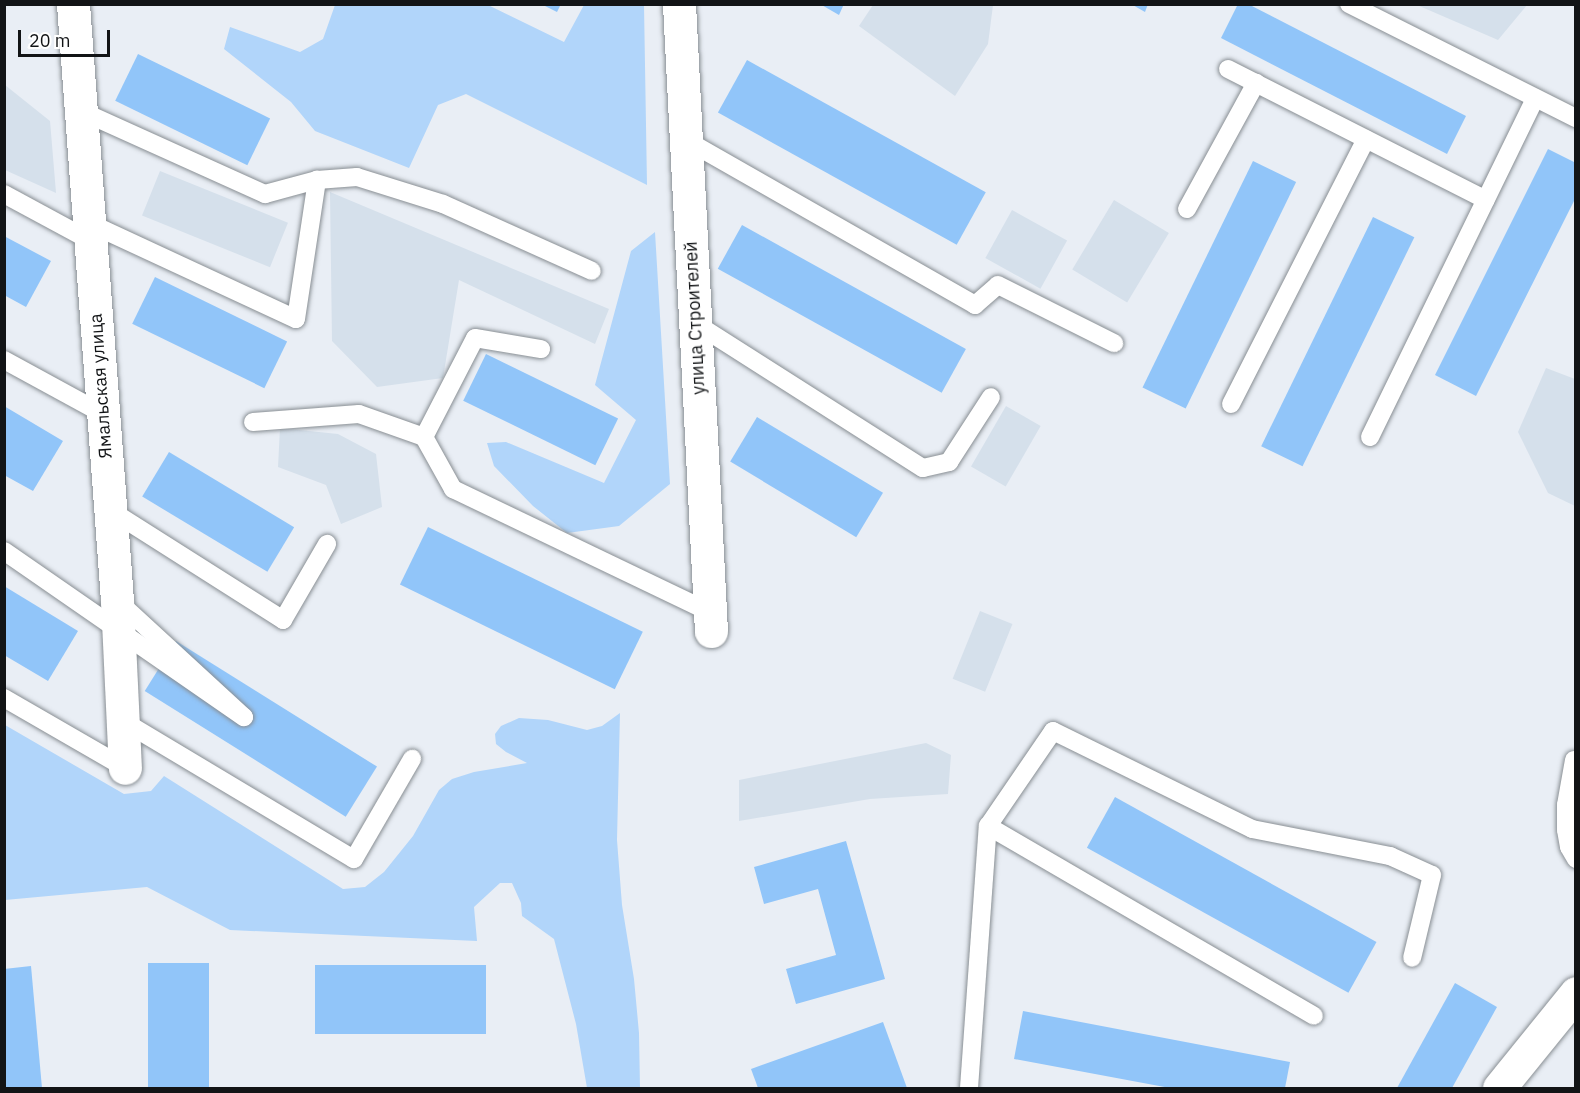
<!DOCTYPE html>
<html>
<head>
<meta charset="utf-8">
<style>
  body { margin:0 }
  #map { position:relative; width:1580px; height:1093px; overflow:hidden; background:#e9eef5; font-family:"IBM Plex Sans",sans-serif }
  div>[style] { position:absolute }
  .built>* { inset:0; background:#d5e0eb; transform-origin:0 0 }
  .green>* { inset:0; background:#b1d5fa }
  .building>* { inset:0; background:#91c5f9; transform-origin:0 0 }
  .roads { filter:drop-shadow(0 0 2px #888e93) drop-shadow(0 0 2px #888e93) }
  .service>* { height:18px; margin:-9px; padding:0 9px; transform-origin:9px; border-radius:9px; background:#fff }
  .minor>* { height:33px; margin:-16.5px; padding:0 16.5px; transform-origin:16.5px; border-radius:16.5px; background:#fff }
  span { translate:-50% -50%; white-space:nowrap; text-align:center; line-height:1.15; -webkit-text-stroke:4.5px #fff; paint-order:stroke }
  .street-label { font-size:18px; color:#121416 }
  .frame { position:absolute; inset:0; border:6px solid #121416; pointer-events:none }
  .scale { position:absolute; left:18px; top:30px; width:92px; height:27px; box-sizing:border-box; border:3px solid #121416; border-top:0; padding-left:8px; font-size:18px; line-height:21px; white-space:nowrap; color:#121416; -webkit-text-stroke:4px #fff; paint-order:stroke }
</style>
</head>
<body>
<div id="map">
  <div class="built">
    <i style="clip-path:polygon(873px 5px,993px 5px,988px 44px,955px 96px,859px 26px)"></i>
    <i style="clip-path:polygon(1417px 5px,1527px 5px,1498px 40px)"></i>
    <i style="clip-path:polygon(5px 85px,50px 121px,56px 193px,5px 170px)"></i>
    <i style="left:160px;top:171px;width:138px;height:48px;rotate:22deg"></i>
    <i style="clip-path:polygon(330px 192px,609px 309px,595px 344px,459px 280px,443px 378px,377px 387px,332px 341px)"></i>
    <i style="left:1114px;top:200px;width:64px;height:81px;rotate:31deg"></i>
    <i style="left:1012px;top:210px;width:63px;height:55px;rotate:29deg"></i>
    <i style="clip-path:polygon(1546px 368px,1575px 379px,1575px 506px,1548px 493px,1518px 432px)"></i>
    <i style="left:1006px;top:406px;width:40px;height:70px;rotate:30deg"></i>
    <i style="clip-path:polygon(280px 428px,338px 434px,376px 454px,382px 507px,341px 524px,326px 485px,278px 467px)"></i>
    <i style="left:980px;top:611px;width:35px;height:73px;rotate:22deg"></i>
    <i style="clip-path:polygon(926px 743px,951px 755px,948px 794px,870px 799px,739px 821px,739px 780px)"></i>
  </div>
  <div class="green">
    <i style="clip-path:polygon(335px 5px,488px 5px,564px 42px,584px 5px,644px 5px,647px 185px,466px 94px,438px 105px,409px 168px,315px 131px,291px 102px,224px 49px,230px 27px,300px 52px,323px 39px)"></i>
    <i style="clip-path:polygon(655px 232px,670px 484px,619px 526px,567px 533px,533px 506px,494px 466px,487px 443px,506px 442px,604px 483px,636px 420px,595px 385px,631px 251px)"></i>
    <i style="clip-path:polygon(620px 713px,617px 840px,622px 905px,634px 979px,639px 1033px,640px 1088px,587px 1088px,576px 1024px,554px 939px,522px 916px,521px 903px,512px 883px,500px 883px,474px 907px,477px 941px,230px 930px,147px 887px,5px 900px,5px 725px,124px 794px,151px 791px,164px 776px,343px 889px,365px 887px,384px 872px,413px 836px,439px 790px,452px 779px,474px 772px,527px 763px,506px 752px,496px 744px,495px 734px,501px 726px,519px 718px,548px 720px,587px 730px,602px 726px)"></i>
  </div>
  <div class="building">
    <i style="clip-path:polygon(541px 4px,561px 4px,557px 12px)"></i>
    <i style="clip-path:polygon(820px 4px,844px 4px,839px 15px)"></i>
    <i style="clip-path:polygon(1131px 4px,1148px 4px,1145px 12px)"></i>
    <i style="clip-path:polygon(1238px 4px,1248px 4px,1466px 116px,1447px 154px,1221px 38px)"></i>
    <i style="left:138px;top:54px;width:147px;height:52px;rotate:26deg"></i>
    <i style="left:747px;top:60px;width:273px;height:60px;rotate:29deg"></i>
    <i style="clip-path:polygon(1548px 149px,1576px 163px,1576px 197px,1476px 396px,1435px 375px)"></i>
    <i style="left:1253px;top:161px;width:48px;height:252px;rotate:26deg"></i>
    <i style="left:1373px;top:217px;width:46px;height:255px;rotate:26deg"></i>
    <i style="left:742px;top:225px;width:256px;height:50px;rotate:29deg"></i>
    <i style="clip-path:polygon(4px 236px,51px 261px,26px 307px,4px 295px)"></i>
    <i style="left:155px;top:277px;width:147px;height:52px;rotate:26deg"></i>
    <i style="left:486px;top:354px;width:147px;height:52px;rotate:26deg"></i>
    <i style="clip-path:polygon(4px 406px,63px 441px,33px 491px,4px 475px)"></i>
    <i style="left:757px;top:417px;width:147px;height:52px;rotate:31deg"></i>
    <i style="left:169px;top:452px;width:146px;height:52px;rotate:31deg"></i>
    <i style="left:428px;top:527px;width:239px;height:64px;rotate:26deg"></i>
    <i style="clip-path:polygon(4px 586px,78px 631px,48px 681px,4px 655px)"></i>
    <i style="left:176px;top:641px;width:237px;height:59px;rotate:32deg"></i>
    <i style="left:1115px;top:797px;width:299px;height:58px;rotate:29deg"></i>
    <i style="clip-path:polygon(846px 841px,885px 979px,796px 1004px,786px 969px,836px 955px,818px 889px,764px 904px,754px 867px)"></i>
    <i style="left:209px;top:963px;width:125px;height:61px;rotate:90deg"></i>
    <i style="left:315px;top:965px;width:171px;height:69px"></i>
    <i style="clip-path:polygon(31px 966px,42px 1088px,4px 1088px,4px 969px)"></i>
    <i style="clip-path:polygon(1455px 983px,1497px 1007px,1452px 1088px,1397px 1088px)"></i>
    <i style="clip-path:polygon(1023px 1011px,1290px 1062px,1285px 1088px,1170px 1088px,1014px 1059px)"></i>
    <i style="clip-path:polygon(883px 1022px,907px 1088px,758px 1088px,751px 1069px)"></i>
  </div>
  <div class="roads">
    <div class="service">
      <i style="left:1349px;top:4px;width:254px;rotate:26.7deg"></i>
      <i style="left:1228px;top:69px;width:289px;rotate:26.9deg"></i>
      <i style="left:81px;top:111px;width:202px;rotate:24.3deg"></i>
      <i style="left:265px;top:194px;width:54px;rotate:-15.1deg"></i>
      <i style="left:317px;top:180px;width:40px;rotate:-4.3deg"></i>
      <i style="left:357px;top:177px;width:90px;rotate:17.4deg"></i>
      <i style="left:443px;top:204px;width:163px;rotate:24.2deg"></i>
      <i style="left:686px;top:140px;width:333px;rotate:29.7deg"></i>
      <i style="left:975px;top:305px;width:30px;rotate:-41deg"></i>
      <i style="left:998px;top:285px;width:130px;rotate:26.6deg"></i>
      <i style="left:4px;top:194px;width:99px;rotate:28.4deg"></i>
      <i style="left:1187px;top:209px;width:144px;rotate:-61.3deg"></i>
      <i style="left:89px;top:223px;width:228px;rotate:24.9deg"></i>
      <i style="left:296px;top:319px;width:141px;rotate:-81.4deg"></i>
      <i style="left:695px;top:323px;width:270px;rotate:32.5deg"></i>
      <i style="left:923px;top:468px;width:27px;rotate:-13deg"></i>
      <i style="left:949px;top:462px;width:77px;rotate:-57.1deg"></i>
      <i style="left:4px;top:360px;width:113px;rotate:28.6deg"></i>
      <i style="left:1231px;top:404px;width:297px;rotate:-63deg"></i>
      <i style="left:253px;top:422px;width:106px;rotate:-4.3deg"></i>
      <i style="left:359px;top:414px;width:69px;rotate:19.5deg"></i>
      <i style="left:424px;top:437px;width:60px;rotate:60.9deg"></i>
      <i style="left:453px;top:489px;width:285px;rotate:25.6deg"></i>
      <i style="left:424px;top:437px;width:111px;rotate:-62.7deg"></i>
      <i style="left:475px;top:338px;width:67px;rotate:9.5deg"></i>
      <i style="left:1370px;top:437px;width:377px;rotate:-64deg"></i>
      <i style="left:110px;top:510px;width:205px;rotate:32.4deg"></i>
      <i style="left:283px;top:620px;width:88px;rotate:-59.9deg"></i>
      <i style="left:4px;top:551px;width:292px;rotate:34.7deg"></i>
      <i style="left:244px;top:717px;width:171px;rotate:-137.4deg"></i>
      <i style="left:4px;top:698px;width:140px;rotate:30deg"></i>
      <i style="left:123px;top:721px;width:269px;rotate:30.9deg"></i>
      <i style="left:354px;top:859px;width:116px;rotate:-59.9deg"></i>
      <i style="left:1574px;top:760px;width:46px;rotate:100.1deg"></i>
      <i style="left:1566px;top:805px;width:25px;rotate:90deg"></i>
      <i style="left:1566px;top:830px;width:17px;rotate:80deg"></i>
      <i style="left:1569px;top:847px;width:14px;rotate:60deg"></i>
      <i style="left:988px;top:826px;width:377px;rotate:30.2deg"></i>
      <i style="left:969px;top:1088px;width:263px;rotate:-85.9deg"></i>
      <i style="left:988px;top:826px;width:115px;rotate:-55.6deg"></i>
      <i style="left:1053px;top:731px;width:222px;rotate:26.2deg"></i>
      <i style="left:1252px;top:829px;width:141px;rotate:11.1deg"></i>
      <i style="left:1390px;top:856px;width:46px;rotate:24.3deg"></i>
      <i style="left:1432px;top:875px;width:85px;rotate:103.5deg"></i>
    </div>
    <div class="minor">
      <i style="left:73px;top:4px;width:598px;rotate:85.78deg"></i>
      <i style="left:117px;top:600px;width:168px;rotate:87.3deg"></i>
      <i style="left:679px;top:4px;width:628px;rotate:87.08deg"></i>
      <i style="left:1499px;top:1088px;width:122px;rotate:-51deg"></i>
    </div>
  </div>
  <div class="street-label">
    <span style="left:695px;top:318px;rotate:-93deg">улица Строителей</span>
    <span style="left:101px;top:386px;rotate:-94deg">Ямальская улица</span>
  </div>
  <div class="frame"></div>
  <div class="scale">20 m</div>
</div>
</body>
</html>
